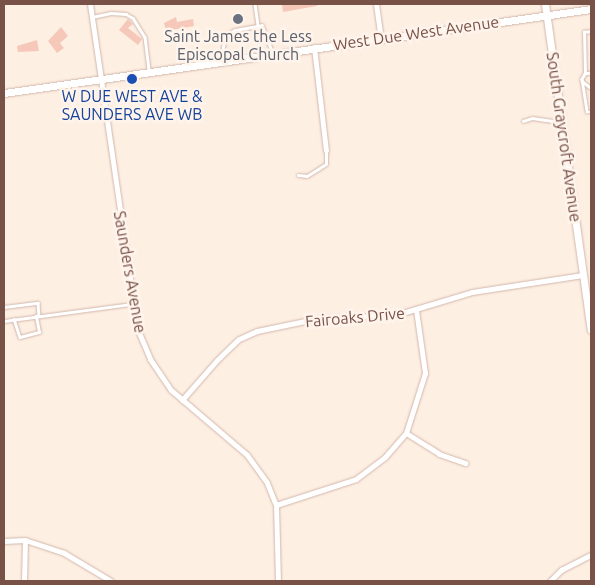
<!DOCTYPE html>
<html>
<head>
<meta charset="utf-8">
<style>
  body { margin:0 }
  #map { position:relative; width:595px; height:585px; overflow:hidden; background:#feefe3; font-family:Ubuntu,sans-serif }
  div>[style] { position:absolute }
  .building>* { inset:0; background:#f5c8b9 }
  .roads { filter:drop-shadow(0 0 1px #d2b7ab) drop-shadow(0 0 1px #d2b7ab) }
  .lane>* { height:2.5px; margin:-1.25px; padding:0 1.25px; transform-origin:1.25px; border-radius:1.25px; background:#fff }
  .street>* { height:5px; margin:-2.5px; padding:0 2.5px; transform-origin:2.5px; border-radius:2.5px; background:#fff }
  .secondary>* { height:7px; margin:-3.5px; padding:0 3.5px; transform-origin:3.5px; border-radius:3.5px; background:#fff }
  .dots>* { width:14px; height:14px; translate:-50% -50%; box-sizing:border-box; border:2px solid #fff4eb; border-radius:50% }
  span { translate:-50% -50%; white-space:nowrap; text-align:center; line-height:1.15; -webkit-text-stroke:5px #fff4eb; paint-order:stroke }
  .street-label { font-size:16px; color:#785147 }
  .worship-label { font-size:16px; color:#5b616d }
  .transit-label { font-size:16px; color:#164399 }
  .frame { position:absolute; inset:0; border:5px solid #785147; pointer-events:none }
</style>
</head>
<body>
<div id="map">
  <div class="building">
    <i style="clip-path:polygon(282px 4px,317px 4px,317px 6px,283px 12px)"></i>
    <i style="clip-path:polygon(176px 17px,177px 22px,193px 19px,194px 26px,166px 31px,164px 23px)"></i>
    <i style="clip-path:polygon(128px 19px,133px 24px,128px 28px,142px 39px,138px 45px,119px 30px)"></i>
    <i style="clip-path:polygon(61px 27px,68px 36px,60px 43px,64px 48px,57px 53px,48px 41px)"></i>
    <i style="clip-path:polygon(37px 40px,39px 51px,18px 52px,17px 46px)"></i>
  </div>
  <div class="roads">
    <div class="lane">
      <i style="left:255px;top:4px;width:22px;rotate:82deg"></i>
      <i style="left:92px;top:17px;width:19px;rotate:-12deg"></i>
      <i style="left:111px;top:13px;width:15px;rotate:4deg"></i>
      <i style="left:126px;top:14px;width:8px;rotate:30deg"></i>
      <i style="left:133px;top:18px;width:22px;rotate:58deg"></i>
      <i style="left:145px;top:37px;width:33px;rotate:83deg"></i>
      <i style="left:220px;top:60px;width:26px;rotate:-77deg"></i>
      <i style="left:226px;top:35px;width:10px;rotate:-29deg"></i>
      <i style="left:235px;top:30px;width:27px;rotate:-10deg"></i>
      <i style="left:262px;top:25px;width:30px;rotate:69deg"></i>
      <i style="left:585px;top:73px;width:41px;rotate:-91.4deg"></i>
      <i style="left:584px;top:32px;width:7px;rotate:-8deg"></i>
      <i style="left:591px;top:73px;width:6px;rotate:171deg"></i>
      <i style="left:585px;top:74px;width:6px;rotate:121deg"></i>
      <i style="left:582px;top:79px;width:33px;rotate:81deg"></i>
      <i style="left:587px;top:112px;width:4px"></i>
      <i style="left:582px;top:81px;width:11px;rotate:38deg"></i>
      <i style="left:523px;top:121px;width:9px;rotate:-18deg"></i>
      <i style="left:532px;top:118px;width:28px;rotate:8deg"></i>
      <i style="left:298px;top:175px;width:9px;rotate:6deg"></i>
      <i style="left:307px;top:176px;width:22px;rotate:-32deg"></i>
      <i style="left:326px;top:164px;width:14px;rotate:-90deg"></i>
      <i style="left:4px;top:307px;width:34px;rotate:-7deg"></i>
      <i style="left:38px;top:303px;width:13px;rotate:86deg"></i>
      <i style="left:14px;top:319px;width:19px;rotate:72deg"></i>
      <i style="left:20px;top:337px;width:20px;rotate:-15deg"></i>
      <i style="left:39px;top:332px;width:16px;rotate:-101deg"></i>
      <i style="left:4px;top:321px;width:129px;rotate:-7.6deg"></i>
    </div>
    <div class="street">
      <i style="left:90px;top:4px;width:327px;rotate:81.7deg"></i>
      <i style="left:137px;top:328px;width:34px;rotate:67deg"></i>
      <i style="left:150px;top:359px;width:37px;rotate:56deg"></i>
      <i style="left:171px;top:390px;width:100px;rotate:40.5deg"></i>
      <i style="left:247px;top:455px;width:34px;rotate:54deg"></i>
      <i style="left:267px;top:483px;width:24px;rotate:68deg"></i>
      <i style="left:276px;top:505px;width:76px;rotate:88.5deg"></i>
      <i style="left:376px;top:4px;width:34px;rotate:82deg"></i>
      <i style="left:314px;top:47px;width:104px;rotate:83.4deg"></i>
      <i style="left:182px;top:400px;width:53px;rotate:-48.8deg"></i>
      <i style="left:217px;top:360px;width:30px;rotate:-44deg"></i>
      <i style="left:239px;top:339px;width:20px;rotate:-24deg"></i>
      <i style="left:257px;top:331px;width:54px;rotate:-11.7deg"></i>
      <i style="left:310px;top:320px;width:89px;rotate:-3.9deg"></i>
      <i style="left:399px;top:314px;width:76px;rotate:-16.8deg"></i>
      <i style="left:472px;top:292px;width:112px;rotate:-8.7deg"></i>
      <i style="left:406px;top:433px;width:39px;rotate:32deg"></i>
      <i style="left:439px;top:454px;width:28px;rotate:19deg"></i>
      <i style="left:276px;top:505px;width:84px;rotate:-18deg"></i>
      <i style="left:356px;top:479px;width:36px;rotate:-37deg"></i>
      <i style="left:385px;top:457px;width:32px;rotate:-49deg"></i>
      <i style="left:406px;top:433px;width:63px;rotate:-72.4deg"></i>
      <i style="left:425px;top:373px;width:64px;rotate:-98.1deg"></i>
      <i style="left:4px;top:541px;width:21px;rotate:-3deg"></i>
      <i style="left:25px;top:540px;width:41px;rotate:18.4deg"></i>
      <i style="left:64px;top:553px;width:55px;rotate:30.8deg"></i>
      <i style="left:24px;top:581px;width:41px;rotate:-88.6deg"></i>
      <i style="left:550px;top:581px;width:16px;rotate:-45deg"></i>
      <i style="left:561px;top:570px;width:34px;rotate:-27deg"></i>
    </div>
    <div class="secondary">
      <i style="left:545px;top:4px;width:329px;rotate:82deg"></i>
      <i style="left:4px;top:93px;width:593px;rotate:-8.14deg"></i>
    </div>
  </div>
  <div class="dots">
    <i style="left:238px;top:19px;background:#6b7280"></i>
    <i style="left:132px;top:79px;background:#1a4fb4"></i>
  </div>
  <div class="street-label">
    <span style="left:416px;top:33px;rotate:-8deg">West Due West Avenue</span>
    <span style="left:564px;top:137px;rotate:82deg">South Graycroft Avenue</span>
    <span style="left:130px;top:272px;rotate:80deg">Saunders Avenue</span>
    <span style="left:355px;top:317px;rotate:-5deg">Fairoaks Drive</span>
  </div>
  <div class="worship-label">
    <span style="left:238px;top:45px">Saint James the Less<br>Episcopal Church</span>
  </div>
  <div class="transit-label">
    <span style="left:132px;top:105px">W DUE WEST AVE &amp;<br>SAUNDERS AVE WB</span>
  </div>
  <div class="frame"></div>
</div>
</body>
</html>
